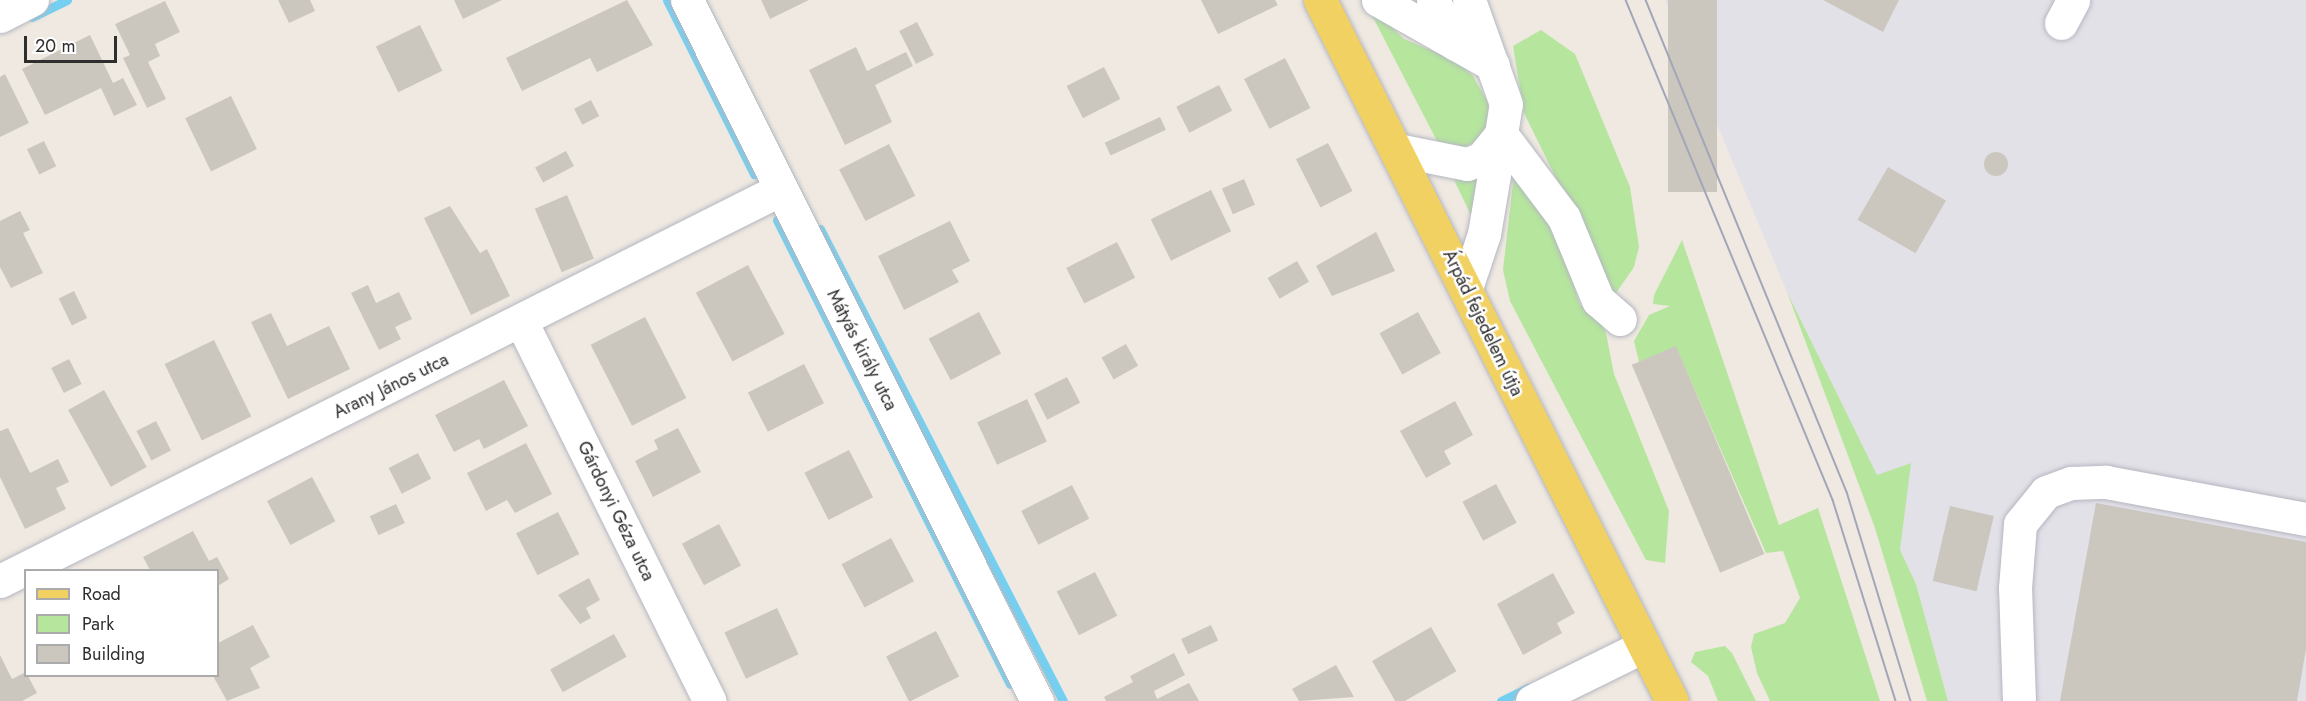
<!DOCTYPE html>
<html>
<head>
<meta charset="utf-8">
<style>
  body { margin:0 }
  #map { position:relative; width:2306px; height:701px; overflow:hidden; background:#efe9e1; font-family:Jost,sans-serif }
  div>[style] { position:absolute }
  .industrial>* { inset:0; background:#e3e1e8 }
  .green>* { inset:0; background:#b6e59e }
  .stream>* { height:9px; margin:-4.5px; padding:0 4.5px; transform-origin:4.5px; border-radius:4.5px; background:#75cff0 }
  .building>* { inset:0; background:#cbc7bf; transform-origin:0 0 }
  .round { border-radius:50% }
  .roads { filter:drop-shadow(0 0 2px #b4b7c1) drop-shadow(0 0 2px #b4b7c1) }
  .minor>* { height:33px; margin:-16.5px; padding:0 16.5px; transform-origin:16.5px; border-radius:16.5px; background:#fff }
  .major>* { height:33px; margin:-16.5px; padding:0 16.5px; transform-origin:16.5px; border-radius:16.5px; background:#f2d163 }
  .tram>* { height:1.5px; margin:-0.75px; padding:0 0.75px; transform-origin:0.75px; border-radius:0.75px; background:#a3a6b8 }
  span { translate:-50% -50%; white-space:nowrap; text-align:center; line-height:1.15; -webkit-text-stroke:5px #fff; paint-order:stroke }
  .street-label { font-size:18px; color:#2e2e2e }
  .legend { position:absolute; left:24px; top:569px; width:195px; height:108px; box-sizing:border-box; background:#fff; border:2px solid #ababab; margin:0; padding:8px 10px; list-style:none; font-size:18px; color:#2e2e2e }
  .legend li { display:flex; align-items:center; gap:12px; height:30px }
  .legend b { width:30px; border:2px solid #ababab }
  .scale { position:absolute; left:24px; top:36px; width:93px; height:27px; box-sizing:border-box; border:3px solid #2e2e2e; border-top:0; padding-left:8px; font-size:18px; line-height:21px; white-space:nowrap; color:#2e2e2e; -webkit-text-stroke:4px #fff; paint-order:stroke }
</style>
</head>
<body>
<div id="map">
  <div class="industrial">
    <i style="clip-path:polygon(1665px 0,2306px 0,2306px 701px,1948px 701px,1916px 584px,1900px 550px,1910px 463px,1877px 476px,1787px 292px)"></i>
  </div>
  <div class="green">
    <i style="clip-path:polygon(1364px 0,1404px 39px,1454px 60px,1473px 76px,1488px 103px,1490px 121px,1477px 141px,1464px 147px,1437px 141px)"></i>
    <i style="clip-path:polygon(1541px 30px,1575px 54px,1630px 187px,1639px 247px,1634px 267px,1614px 296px,1524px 113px,1513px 46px)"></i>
    <i style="clip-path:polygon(1484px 172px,1480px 234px,1454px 180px)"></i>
    <i style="clip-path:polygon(1514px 174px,1550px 210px,1580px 305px,1596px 313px,1606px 333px,1614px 374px,1669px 511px,1665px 563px,1646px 560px,1510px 301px,1503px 270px)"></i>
    <i style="clip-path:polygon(1682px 240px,1779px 525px,1818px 508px,1880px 701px,1770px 701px,1757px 673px,1751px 647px,1754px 634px,1785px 623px,1800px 598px,1783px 551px,1766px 553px,1676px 347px,1639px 362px,1634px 341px,1649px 315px,1670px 306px,1653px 304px,1654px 295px)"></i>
    <i style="clip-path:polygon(1787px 292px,1877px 475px,1911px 463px,1900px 550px,1916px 584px,1948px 701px,1927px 701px,1875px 528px)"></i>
    <i style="clip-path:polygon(1725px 646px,1732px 653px,1756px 701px,1718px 701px,1708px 676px,1691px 662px,1695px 652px)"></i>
  </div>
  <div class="stream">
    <i style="left:667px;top:0;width:195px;rotate:63.4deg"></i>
    <i style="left:32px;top:17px;width:39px;rotate:-26deg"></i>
    <i style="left:777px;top:220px;width:519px;rotate:63.34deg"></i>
    <i style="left:820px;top:229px;width:531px;rotate:62.76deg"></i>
    <i style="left:1501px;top:701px;width:30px;rotate:-26deg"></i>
  </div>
  <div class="building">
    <i style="clip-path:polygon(278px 0,310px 0,315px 11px,289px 23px)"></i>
    <i style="clip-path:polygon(454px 0,502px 0,463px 19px)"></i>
    <i style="clip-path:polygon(627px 0,653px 45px,597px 72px,590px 58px,522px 91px,506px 58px)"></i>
    <i style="clip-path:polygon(761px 0,809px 0,770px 19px)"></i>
    <i style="clip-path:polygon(1201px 0,1275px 0,1278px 5px,1218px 34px)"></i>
    <i style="left:1668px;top:0;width:49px;height:192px"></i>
    <i style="clip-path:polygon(1823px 0,1899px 0,1883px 32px)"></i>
    <i style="clip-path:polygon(165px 1px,180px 32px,155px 44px,160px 56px,148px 62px,166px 99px,147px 108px,123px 58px,130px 55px,115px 24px)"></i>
    <i style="left:917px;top:22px;width:37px;height:20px;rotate:63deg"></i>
    <i style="left:420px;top:25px;width:51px;height:49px;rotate:64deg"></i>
    <i style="clip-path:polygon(90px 35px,113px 83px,123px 78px,137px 105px,114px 116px,101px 88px,45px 115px,22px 69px)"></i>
    <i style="clip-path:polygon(856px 47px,867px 71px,906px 52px,913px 66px,875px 85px,892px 122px,845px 145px,809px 70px)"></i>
    <i style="left:1285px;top:58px;width:56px;height:46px;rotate:63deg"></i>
    <i style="left:1104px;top:67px;width:36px;height:42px;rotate:63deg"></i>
    <i style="clip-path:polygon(5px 74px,29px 123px,0 137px,0 77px)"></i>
    <i style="left:1219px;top:85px;width:29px;height:48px;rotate:63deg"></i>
    <i style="left:231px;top:96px;width:59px;height:51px;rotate:64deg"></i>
    <i style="left:591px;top:100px;width:18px;height:19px;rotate:63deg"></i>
    <i style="left:1160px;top:117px;width:14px;height:61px;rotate:65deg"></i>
    <i style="left:44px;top:141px;width:28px;height:19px;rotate:64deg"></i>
    <i style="left:1328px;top:143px;width:54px;height:36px;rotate:63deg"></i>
    <i style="left:889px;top:144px;width:58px;height:56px;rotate:63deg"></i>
    <i style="left:566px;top:151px;width:17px;height:35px;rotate:62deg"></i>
    <i class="round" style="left:1984px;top:152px;width:24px;height:24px"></i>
    <i style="left:1888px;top:167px;width:67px;height:61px;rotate:30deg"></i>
    <i style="left:1244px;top:179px;width:28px;height:24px;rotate:67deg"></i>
    <i style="left:1211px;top:190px;width:46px;height:67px;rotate:64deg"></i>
    <i style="left:567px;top:195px;width:69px;height:35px;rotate:67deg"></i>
    <i style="clip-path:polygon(450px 206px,480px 253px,487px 249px,510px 296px,471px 315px,424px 218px)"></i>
    <i style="clip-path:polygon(20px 211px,30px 230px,23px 233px,43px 273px,11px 288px,0 267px,0 221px)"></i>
    <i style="clip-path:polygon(950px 221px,970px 261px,952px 270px,959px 282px,904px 310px,878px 256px)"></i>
    <i style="clip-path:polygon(1376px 232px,1395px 271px,1332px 296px,1316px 266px)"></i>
    <i style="left:1117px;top:242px;width:40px;height:57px;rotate:63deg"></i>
    <i style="left:1297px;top:261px;width:24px;height:34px;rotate:60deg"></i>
    <i style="left:748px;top:265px;width:78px;height:59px;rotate:62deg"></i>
    <i style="clip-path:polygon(368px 285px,376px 303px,399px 292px,412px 319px,395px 327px,401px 339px,379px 350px,351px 293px)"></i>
    <i style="left:74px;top:291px;width:30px;height:17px;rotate:64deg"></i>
    <i style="left:979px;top:312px;width:47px;height:57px;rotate:62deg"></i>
    <i style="left:1418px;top:312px;width:47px;height:44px;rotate:61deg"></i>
    <i style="clip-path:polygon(271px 313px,287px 346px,329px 326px,350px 369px,288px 399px,251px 322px)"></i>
    <i style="left:645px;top:317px;width:91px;height:61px;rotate:63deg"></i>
    <i style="left:214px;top:340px;width:85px;height:55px;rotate:64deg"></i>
    <i style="left:1126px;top:344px;width:25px;height:28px;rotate:61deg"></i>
    <i style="left:1676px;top:346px;width:226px;height:48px;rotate:67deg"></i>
    <i style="left:69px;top:359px;width:28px;height:20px;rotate:63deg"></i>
    <i style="left:804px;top:364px;width:44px;height:63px;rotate:63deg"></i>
    <i style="left:1067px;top:377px;width:29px;height:37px;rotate:63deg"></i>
    <i style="clip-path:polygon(504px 380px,528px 426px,484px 449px,479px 439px,454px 452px,435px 415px)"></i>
    <i style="left:104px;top:390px;width:88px;height:41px;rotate:61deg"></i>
    <i style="left:1027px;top:399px;width:47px;height:55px;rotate:65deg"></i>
    <i style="clip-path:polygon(1455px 401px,1473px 435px,1444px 451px,1451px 464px,1426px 478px,1400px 431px)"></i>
    <i style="left:156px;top:421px;width:33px;height:22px;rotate:63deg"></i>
    <i style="clip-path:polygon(8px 428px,30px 473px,58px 459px,69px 482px,56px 488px,66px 509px,25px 529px,0 477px,0 431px)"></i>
    <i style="clip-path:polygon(678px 428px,701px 472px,653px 497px,635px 461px,658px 449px,654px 440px)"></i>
    <i style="clip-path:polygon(526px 443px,552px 494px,515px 513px,507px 500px,486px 511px,467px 473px)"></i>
    <i style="left:849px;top:450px;width:53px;height:50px;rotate:63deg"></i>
    <i style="left:418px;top:453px;width:29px;height:33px;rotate:63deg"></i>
    <i style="left:312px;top:477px;width:50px;height:51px;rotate:62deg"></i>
    <i style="left:1496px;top:484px;width:44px;height:38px;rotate:62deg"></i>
    <i style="left:1072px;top:485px;width:38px;height:57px;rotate:63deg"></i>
    <i style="clip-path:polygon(2096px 503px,2306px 542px,2306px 649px,2297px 701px,2060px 701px)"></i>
    <i style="left:396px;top:504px;width:21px;height:29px;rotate:65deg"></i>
    <i style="left:1950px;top:506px;width:45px;height:77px;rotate:13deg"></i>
    <i style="left:558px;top:512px;width:47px;height:47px;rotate:63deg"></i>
    <i style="left:719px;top:524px;width:47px;height:42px;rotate:62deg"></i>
    <i style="clip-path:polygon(193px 531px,209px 561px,217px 557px,229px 579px,218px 586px,218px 570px,150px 570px,143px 557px)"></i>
    <i style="left:891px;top:538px;width:49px;height:56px;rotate:62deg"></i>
    <i style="left:1095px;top:572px;width:49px;height:43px;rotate:63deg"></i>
    <i style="clip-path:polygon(1553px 573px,1575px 613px,1557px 623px,1562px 633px,1523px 655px,1497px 604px)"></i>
    <i style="clip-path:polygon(589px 578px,600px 600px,586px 608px,591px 618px,580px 624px,558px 595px)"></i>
    <i style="left:777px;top:608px;width:51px;height:58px;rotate:65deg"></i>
    <i style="clip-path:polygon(253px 625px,270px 657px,250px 668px,260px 688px,227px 701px,213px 676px,218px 676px,218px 643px)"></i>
    <i style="left:1211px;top:625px;width:17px;height:33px;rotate:65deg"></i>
    <i style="left:1431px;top:627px;width:51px;height:68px;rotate:60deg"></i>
    <i style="left:936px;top:631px;width:51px;height:56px;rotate:63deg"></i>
    <i style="left:614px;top:634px;width:26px;height:73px;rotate:61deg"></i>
    <i style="clip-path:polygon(1174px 653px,1185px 675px,1154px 691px,1157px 699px,1189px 683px,1199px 701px,1106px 701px,1104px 697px,1133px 682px,1130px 676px)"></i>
    <i style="clip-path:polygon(0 655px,12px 679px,26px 672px,37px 693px,22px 701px,0 701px)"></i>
    <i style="clip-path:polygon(1336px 665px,1354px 697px,1299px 701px,1292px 689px)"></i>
  </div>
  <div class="roads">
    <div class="minor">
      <i style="left:687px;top:0;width:784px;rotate:63.47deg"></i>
      <i style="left:1378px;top:0;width:132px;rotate:29.5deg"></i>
      <i style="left:1433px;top:0;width:49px;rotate:63.4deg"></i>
      <i style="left:0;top:16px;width:36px;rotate:-27deg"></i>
      <i style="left:2061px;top:23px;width:26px;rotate:-62deg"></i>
      <i style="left:1501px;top:134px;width:105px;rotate:53.1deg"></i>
      <i style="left:1564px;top:218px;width:89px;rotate:67.5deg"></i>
      <i style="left:1598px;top:300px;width:29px;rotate:41deg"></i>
      <i style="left:1397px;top:150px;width:71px;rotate:11.3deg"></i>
      <i style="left:1467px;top:164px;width:15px;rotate:-20deg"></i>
      <i style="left:1481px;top:159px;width:32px;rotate:-51deg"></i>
      <i style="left:1501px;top:134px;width:30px;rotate:-81deg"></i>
      <i style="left:1506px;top:104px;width:110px;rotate:-109.6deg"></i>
      <i style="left:1466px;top:288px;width:57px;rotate:-71.6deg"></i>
      <i style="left:1484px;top:234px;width:101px;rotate:-80.4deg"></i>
      <i style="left:521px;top:321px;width:424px;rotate:63.6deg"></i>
      <i style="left:0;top:581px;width:874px;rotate:-26.65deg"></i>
      <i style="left:1532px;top:701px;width:125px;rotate:-26.2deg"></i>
      <i style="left:2019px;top:701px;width:113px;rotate:-92deg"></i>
      <i style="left:2015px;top:588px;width:64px;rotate:-85.5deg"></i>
      <i style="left:2020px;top:524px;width:41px;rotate:-50.9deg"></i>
      <i style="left:2046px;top:492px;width:27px;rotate:-20deg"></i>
      <i style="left:2071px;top:483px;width:35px;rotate:-2deg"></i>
      <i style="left:2106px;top:482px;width:203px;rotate:10.5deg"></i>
    </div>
    <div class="major">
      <i style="left:1320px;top:0;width:784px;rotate:63.34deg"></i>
    </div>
  </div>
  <div class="tram">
    <i style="left:1626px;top:0;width:541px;rotate:67.51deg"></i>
    <i style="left:1833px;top:500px;width:211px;rotate:72.6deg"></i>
    <i style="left:1646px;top:0;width:531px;rotate:67.78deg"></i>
    <i style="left:1847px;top:492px;width:219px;rotate:73deg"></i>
  </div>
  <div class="street-label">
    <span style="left:1483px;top:323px;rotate:64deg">Árpád fejedelem útja</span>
    <span style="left:862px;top:350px;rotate:63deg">Mátyás király utca</span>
    <span style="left:391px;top:386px;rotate:-26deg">Arany János utca</span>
    <span style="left:616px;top:511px;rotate:64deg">Gárdonyi Géza utca</span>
  </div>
  <ul class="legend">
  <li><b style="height:8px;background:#f2d163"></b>Road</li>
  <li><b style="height:16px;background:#b6e59e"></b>Park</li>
  <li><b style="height:16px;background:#cbc7bf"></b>Building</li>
  </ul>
  <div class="scale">20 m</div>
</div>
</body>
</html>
